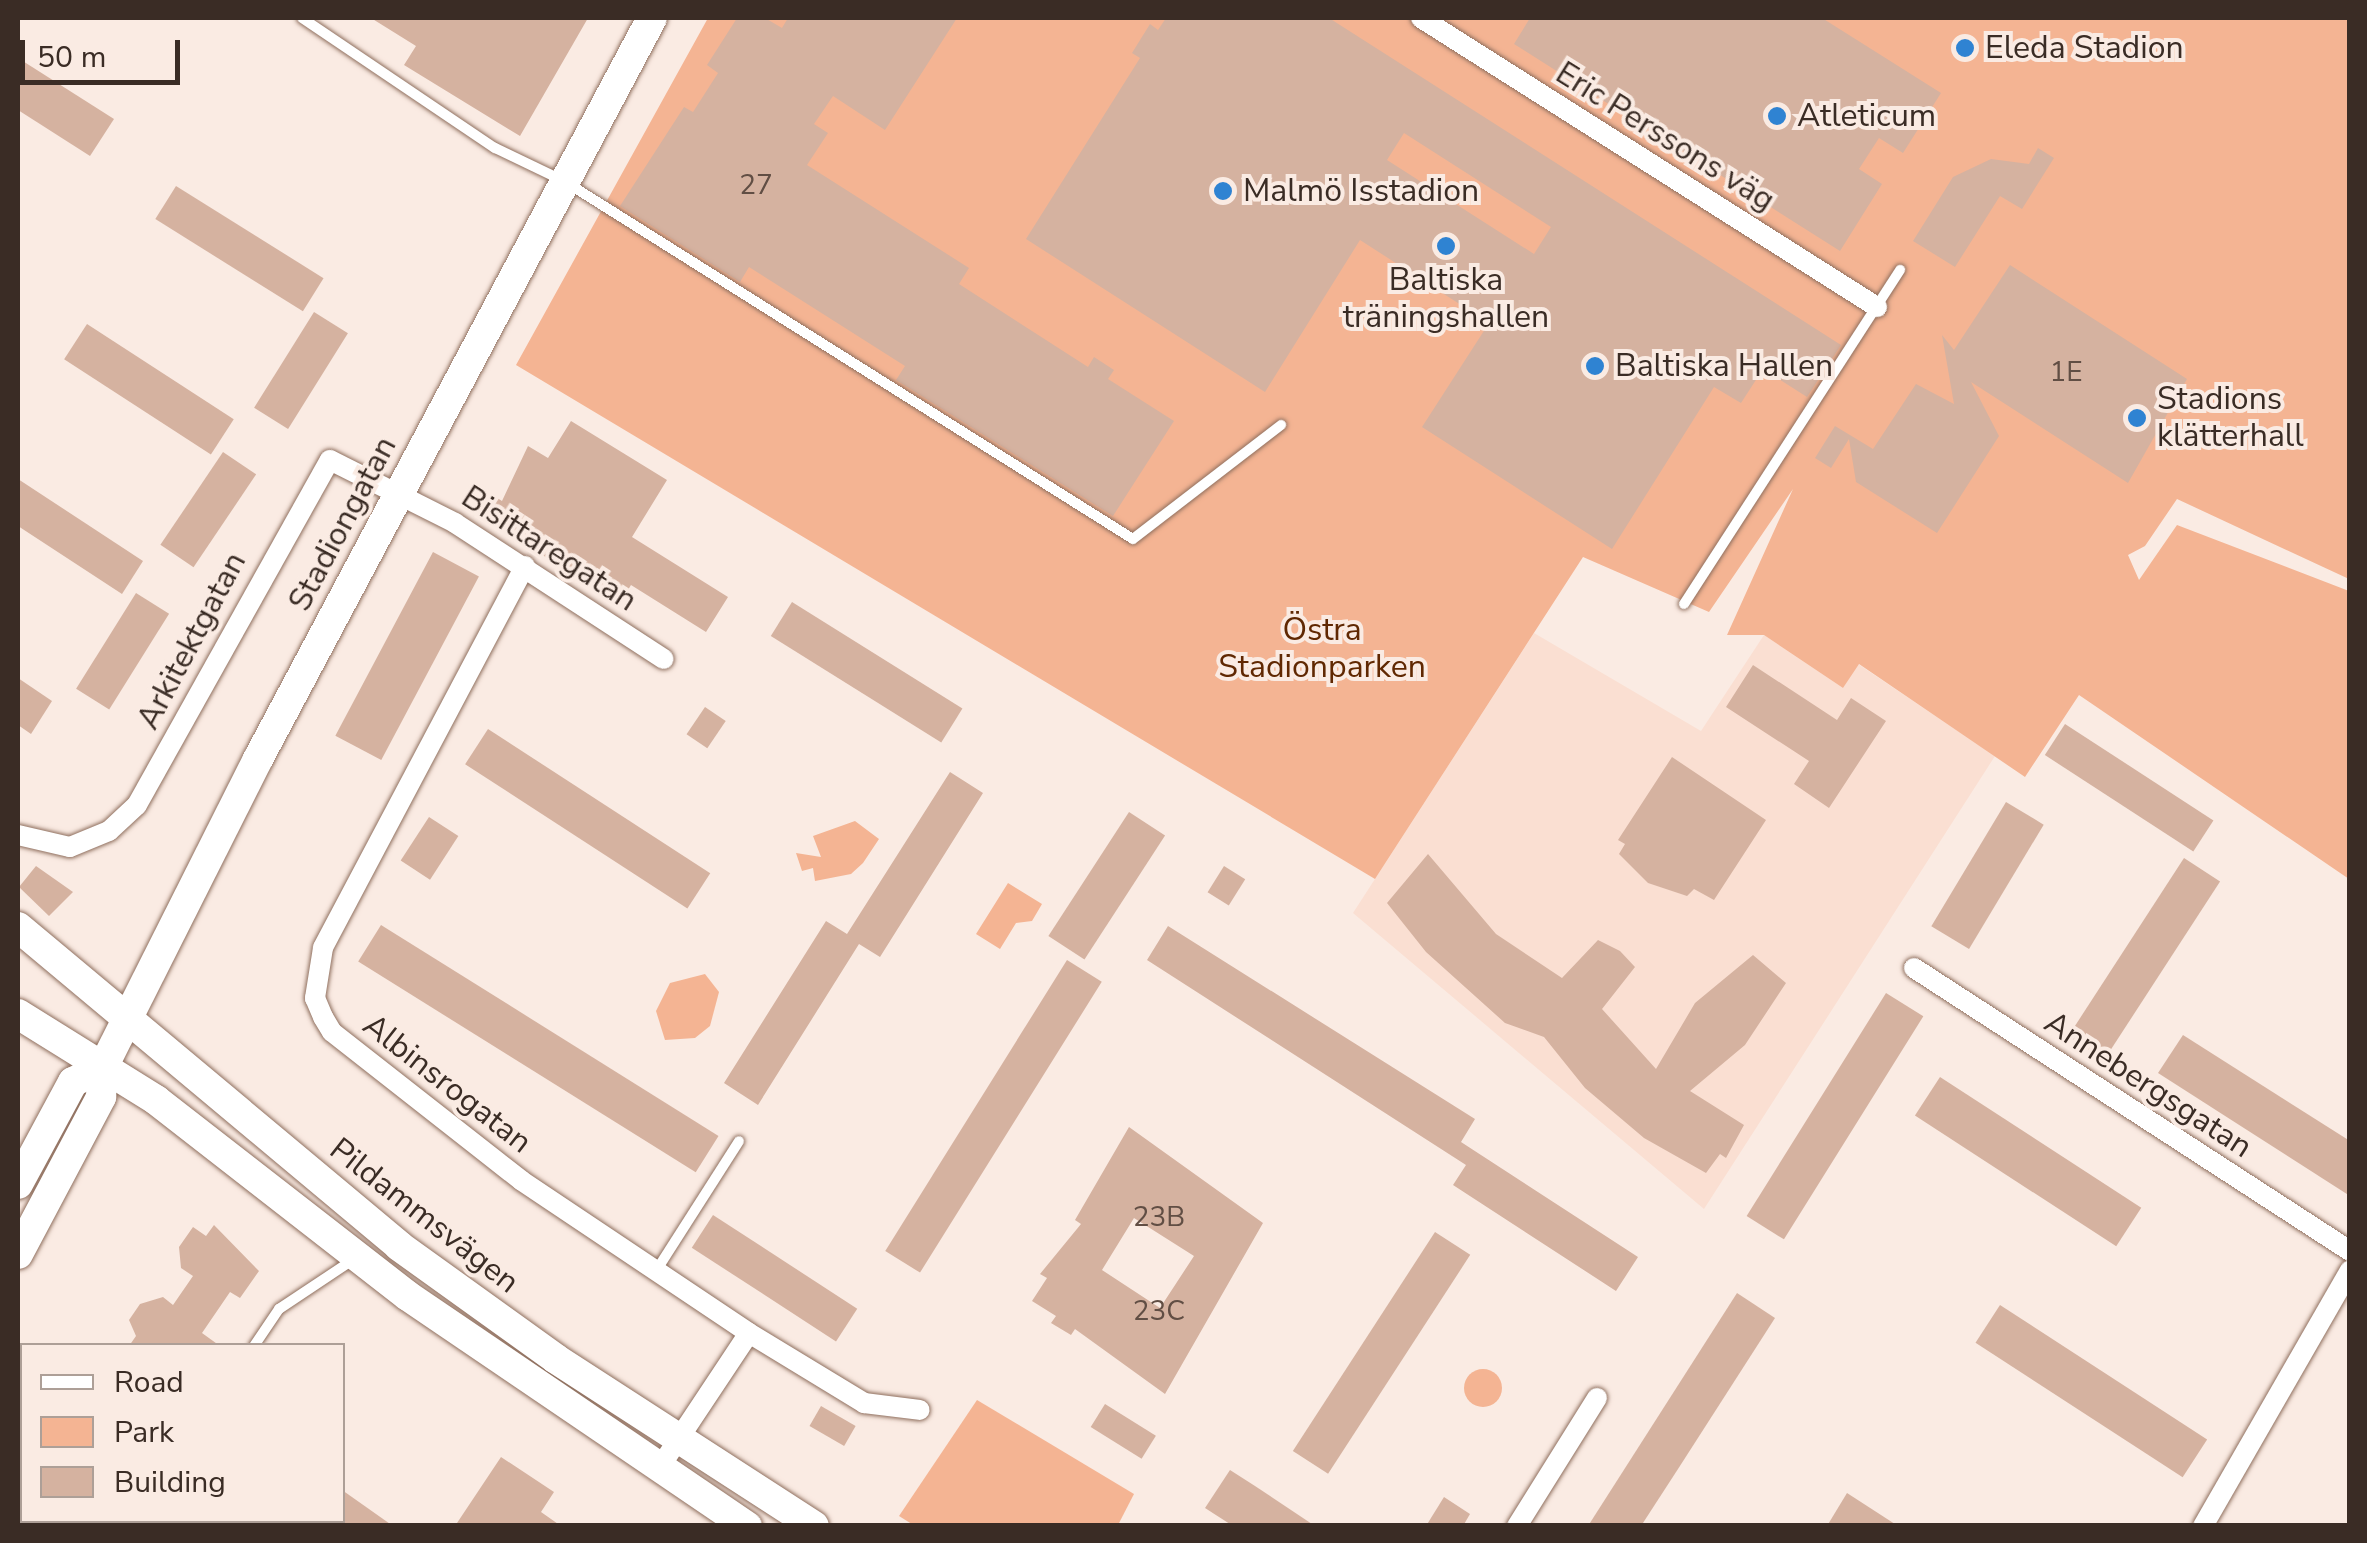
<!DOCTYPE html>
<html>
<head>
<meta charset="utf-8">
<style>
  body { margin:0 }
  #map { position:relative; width:2367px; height:1543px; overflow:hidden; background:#faebe3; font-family:"Nunito Sans",sans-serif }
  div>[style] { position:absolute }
  .built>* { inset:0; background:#fadfd2 }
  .green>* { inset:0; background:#f4b493 }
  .round { border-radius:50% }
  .building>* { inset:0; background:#d5b2a0; transform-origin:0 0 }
  .roads { filter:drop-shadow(0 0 2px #8f6f5e) drop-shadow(0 0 2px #8f6f5e) }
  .lane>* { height:10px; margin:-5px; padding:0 5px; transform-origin:5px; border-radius:5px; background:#fff }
  .street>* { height:20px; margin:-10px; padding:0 10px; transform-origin:10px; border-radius:10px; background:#fff }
  .secondary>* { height:30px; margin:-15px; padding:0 15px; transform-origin:15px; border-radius:15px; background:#fff }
  .dots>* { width:28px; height:28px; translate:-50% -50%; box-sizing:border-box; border:5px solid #faebe3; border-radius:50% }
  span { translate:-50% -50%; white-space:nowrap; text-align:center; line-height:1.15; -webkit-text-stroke:8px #faebe3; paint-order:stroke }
  .number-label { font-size:28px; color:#614e44 }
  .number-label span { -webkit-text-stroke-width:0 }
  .poi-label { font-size:32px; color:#3a2c25 }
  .left { translate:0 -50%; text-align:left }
  .street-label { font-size:32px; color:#3a2c25 }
  .park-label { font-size:32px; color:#602802 }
  .frame { position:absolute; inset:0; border:20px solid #3a2c25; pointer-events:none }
  .legend { position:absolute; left:20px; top:1343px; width:325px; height:180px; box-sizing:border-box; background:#faebe3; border:2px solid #ad9f97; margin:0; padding:12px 18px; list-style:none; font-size:30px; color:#3a2c25 }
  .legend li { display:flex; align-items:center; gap:20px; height:50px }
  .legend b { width:50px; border:2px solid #ad9f97 }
  .scale { position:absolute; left:20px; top:40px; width:160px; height:45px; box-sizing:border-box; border:5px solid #3a2c25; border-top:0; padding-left:12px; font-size:30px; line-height:35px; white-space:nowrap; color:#3a2c25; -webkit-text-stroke:8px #faebe3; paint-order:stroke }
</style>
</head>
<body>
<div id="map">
  <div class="built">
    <i style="clip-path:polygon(1534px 633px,1701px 731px,1764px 635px,1843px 688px,1858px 664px,1995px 756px,1704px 1209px,1353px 913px)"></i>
  </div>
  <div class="green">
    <i style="clip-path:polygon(708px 18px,2349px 18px,2349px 579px,2177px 499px,2145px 546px,2128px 555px,2139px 580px,2177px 525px,2349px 591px,2349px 879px,2079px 695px,2025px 777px,1859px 664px,1843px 688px,1764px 635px,1727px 635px,1793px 489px,1709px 612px,1583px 557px,1375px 879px,516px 365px)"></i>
    <i style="clip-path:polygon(855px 821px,879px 839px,863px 863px,851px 874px,815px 881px,813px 868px,802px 871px,796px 853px,821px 857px,813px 836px)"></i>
    <i style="clip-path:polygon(1008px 883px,1042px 904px,1032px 921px,1016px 923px,1000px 949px,976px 934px)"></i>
    <i style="clip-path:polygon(705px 974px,719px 992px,710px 1026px,695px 1038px,665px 1040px,656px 1011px,670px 983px)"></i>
    <i class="round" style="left:1464px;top:1369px;width:38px;height:38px"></i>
    <i style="clip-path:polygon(977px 1400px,1134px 1494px,1118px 1525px,915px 1526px,899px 1516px)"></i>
  </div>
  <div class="building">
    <i style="clip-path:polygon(371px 18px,588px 18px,520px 136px,404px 65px,416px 46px)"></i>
    <i style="clip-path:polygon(737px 18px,765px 18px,782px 28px,788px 18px,957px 18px,885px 130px,833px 96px,814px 124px,828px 133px,807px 165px,969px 268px,959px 284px,1088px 367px,1094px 357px,1114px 370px,1108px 379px,1174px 421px,1113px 516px,896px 380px,905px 366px,749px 267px,740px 282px,620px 206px,684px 107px,693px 112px,718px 73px,707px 65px)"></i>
    <i style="clip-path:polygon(evenodd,1166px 18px,1329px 18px,1841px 345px,1807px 397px,1763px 369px,1741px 403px,1714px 387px,1612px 549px,1422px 427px,1489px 323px,1360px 240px,1265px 392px,1026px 239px,1140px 58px,1132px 53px,1150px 24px,1158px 30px,1166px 18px,1404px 133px,1551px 227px,1534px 254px,1387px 160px,1404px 133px)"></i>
    <i style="clip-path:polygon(1530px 18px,1822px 18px,1941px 93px,1903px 153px,1879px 138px,1859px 169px,1882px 184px,1840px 251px,1514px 44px)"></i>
    <i style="clip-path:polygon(18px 58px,114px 119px,90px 156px,18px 110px)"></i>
    <i style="clip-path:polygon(2038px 148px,2054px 158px,2022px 209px,2000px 196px,1955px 267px,1913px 241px,1953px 177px,1991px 159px,2029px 164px)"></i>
    <i style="left:176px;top:186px;width:174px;height:39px;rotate:32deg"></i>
    <i style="clip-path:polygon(2010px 265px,2187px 379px,2128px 483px,1971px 382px,1999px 436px,1937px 533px,1856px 482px,1849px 439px,1831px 468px,1815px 458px,1835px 426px,1873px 449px,1916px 384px,1954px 404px,1942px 335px,1954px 350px)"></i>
    <i style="left:314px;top:312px;width:40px;height:113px;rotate:32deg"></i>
    <i style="left:87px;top:324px;width:175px;height:42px;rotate:33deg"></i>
    <i style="clip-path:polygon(571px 421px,667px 480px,632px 537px,728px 597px,706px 632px,631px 585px,620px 603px,481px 517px,494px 496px,502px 501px,528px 446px,548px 458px)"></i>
    <i style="left:223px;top:452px;width:40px;height:112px;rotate:34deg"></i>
    <i style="clip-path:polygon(18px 479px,143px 561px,122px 594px,18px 526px)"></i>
    <i style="left:433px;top:552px;width:52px;height:208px;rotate:28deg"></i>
    <i style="left:136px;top:593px;width:39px;height:113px;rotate:32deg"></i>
    <i style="left:792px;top:602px;width:201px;height:40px;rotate:32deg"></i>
    <i style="clip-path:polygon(1753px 665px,1837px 720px,1851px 698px,1886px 721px,1829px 808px,1794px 784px,1809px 761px,1726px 707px)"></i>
    <i style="clip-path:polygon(18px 678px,52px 701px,31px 734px,18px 725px)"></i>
    <i style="left:705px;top:707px;width:25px;height:33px;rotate:34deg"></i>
    <i style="left:2065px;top:724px;width:177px;height:37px;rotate:33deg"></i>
    <i style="left:488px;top:729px;width:265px;height:42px;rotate:33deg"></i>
    <i style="clip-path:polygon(1672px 757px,1766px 820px,1714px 900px,1694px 889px,1687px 896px,1648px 883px,1619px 854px,1625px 844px,1618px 840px)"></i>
    <i style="clip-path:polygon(950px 772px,983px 793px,880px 957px,859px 944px,758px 1105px,724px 1083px,826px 921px,847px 934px)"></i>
    <i style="left:2006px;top:802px;width:44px;height:145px;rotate:31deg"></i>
    <i style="left:1129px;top:812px;width:43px;height:148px;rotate:33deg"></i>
    <i style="left:429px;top:817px;width:35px;height:52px;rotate:33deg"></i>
    <i style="clip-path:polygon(1428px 854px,1496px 934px,1562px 978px,1598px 940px,1620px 951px,1635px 967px,1602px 1009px,1656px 1069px,1695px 1003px,1753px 955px,1786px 983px,1745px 1045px,1690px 1091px,1744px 1125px,1726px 1158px,1720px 1154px,1706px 1173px,1644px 1138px,1585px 1088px,1544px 1037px,1505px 1023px,1426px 952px,1387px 903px)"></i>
    <i style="left:2184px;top:858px;width:43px;height:213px;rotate:33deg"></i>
    <i style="clip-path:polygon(36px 866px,73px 892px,49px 916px,19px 887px)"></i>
    <i style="left:1224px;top:866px;width:25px;height:31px;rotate:32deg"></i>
    <i style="left:381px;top:925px;width:398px;height:43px;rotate:32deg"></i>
    <i style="clip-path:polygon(1168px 926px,1475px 1119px,1461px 1142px,1638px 1257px,1616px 1291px,1453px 1185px,1466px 1165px,1147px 960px)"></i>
    <i style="left:1067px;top:960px;width:41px;height:343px;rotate:32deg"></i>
    <i style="left:1886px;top:993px;width:44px;height:263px;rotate:32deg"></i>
    <i style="clip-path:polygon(2183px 1035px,2350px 1141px,2350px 1196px,2158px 1073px)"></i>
    <i style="left:1940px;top:1077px;width:240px;height:46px;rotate:33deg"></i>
    <i style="clip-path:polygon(evenodd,1129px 1127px,1263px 1223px,1165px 1394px,1075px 1329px,1071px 1335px,1051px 1323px,1056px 1316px,1032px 1301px,1047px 1278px,1040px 1274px,1081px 1224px,1075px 1220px,1129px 1127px,1134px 1218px,1194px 1256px,1160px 1308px,1102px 1270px,1134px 1218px)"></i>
    <i style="left:713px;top:1215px;width:172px;height:39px;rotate:33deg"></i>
    <i style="clip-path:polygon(214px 1225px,259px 1271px,240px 1298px,230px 1292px,202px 1333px,220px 1346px,129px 1346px,136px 1336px,129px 1320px,140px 1304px,163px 1297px,173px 1305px,193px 1276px,181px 1268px,179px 1247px,193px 1227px,206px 1236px)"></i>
    <i style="left:1435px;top:1232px;width:42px;height:261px;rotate:33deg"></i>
    <i style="clip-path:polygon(1737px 1293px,1775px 1318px,1678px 1469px,1641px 1526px,1588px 1526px)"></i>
    <i style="left:2000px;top:1305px;width:247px;height:45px;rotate:33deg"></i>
    <i style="left:1105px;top:1404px;width:60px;height:27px;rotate:32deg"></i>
    <i style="left:821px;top:1406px;width:40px;height:23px;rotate:30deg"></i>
    <i style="clip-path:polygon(501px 1457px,554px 1492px,541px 1512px,561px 1526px,455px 1526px)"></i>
    <i style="clip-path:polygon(1230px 1470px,1255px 1486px,1315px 1526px,1233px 1526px,1205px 1508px)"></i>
    <i style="clip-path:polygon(342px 1490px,393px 1526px,342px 1526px)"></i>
    <i style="clip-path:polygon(1847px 1493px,1898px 1526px,1827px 1526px)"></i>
    <i style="clip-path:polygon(1444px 1497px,1470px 1514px,1463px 1526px,1426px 1526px)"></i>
  </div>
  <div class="roads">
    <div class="lane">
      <i style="left:302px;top:18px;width:233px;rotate:34deg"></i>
      <i style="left:495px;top:148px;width:76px;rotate:25.6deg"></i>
      <i style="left:564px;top:181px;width:672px;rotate:32.18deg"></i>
      <i style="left:1133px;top:539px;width:187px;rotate:-37.6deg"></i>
      <i style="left:1684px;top:604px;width:398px;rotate:-57.1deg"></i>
      <i style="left:656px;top:1271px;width:154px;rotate:-57.4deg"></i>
      <i style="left:254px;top:1346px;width:45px;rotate:-56deg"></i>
      <i style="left:279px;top:1309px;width:90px;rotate:-33.7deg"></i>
      <i style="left:131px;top:1526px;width:7px;rotate:-56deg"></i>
    </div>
    <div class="street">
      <i style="left:1421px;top:18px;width:540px;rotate:32.37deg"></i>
      <i style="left:525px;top:566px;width:432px;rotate:117.9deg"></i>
      <i style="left:323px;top:948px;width:51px;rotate:99.1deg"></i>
      <i style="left:315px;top:998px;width:21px;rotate:67deg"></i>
      <i style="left:323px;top:1017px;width:17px;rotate:59deg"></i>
      <i style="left:332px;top:1032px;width:241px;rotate:38.1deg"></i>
      <i style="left:522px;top:1181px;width:273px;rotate:33.8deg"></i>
      <i style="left:749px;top:1333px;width:135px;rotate:31.3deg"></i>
      <i style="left:864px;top:1403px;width:56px;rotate:7.1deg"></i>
      <i style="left:18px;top:835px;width:53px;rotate:13deg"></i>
      <i style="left:70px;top:847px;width:42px;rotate:-22.3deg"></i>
      <i style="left:109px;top:831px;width:38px;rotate:-43deg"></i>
      <i style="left:137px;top:805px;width:395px;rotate:-60.8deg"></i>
      <i style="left:330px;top:460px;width:140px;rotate:26.7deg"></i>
      <i style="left:455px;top:523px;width:249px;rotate:33.1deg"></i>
      <i style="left:1914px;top:968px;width:520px;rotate:32.99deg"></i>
      <i style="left:658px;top:1470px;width:164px;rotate:-56.4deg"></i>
      <i style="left:1517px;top:1526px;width:151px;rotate:-58deg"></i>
      <i style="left:2203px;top:1526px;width:295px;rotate:-60.1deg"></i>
    </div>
    <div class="secondary">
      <i style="left:18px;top:927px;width:497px;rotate:39.9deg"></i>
      <i style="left:399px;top:1246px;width:193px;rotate:35.7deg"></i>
      <i style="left:556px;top:1359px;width:307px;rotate:32.9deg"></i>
      <i style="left:18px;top:1014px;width:163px;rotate:31.9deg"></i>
      <i style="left:156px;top:1100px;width:319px;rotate:37.9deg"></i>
      <i style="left:408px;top:1296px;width:410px;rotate:34.2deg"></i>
      <i style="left:18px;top:1184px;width:116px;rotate:-61.7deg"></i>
      <i style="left:73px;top:1082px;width:34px;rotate:-27deg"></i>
      <i style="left:18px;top:1254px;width:178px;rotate:-62.1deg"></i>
      <i style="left:101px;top:1097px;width:30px;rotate:-86deg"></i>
      <i style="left:103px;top:1067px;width:345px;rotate:-63.3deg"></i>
      <i style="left:258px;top:759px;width:839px;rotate:-62deg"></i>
    </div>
  </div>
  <div class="dots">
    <i style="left:1965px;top:48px;background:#2f83d2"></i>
    <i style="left:1777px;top:116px;background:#2f83d2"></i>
    <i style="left:1223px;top:191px;background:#2f83d2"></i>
    <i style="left:1446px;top:246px;background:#2f83d2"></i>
    <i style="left:1595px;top:366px;background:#2f83d2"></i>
    <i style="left:2137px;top:418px;background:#2f83d2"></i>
  </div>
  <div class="number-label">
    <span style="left:756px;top:185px">27</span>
    <span style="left:2066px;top:372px">1E</span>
    <span style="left:1159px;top:1217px">23B</span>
    <span style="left:1159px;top:1311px">23C</span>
  </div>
  <div class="poi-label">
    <span class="left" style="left:1985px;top:48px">Eleda Stadion</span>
    <span class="left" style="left:1797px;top:116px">Atleticum</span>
    <span class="left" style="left:1243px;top:191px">Malmö Isstadion</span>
    <span style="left:1446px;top:299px">Baltiska<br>träningshallen</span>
    <span class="left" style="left:1615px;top:366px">Baltiska Hallen</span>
    <span class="left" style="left:2157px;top:418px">Stadions<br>klätterhall</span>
  </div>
  <div class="street-label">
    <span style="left:1665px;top:137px;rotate:32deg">Eric Perssons väg</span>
    <span style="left:343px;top:524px;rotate:-62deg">Stadiongatan</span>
    <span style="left:549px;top:549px;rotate:33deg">Bisittaregatan</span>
    <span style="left:192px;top:641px;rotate:-62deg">Arkitektgatan</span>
    <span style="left:447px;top:1084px;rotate:38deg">Albinsrogatan</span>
    <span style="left:2148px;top:1085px;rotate:33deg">Annebergsgatan</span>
    <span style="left:424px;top:1216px;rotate:38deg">Pildammsvägen</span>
  </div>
  <div class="park-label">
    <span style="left:1322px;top:649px">Östra<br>Stadionparken</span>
  </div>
  <div class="frame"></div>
  <ul class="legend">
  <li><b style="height:12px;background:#fff"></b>Road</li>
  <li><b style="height:28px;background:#f4b493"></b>Park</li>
  <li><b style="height:28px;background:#d5b2a0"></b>Building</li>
  </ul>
  <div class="scale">50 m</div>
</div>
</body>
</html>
